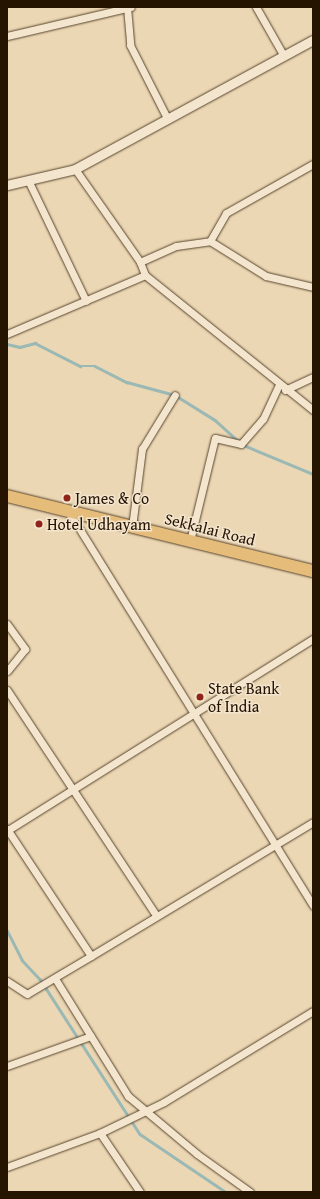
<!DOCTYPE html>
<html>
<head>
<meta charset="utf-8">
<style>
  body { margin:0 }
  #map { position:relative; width:320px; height:1199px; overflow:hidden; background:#ecd7b4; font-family:"Gentium Book Plus",serif }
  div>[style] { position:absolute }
  .stream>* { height:2.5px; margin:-1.25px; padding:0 1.25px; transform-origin:1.25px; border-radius:1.25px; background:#9ab8b4 }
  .roads { filter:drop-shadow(0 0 1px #57452d) drop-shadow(0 0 1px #57452d) }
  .minor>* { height:7px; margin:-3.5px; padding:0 3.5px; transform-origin:3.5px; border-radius:3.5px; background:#f3e5ce }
  .tertiary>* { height:9px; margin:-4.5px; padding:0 4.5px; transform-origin:4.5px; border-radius:4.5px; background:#f3e5ce }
  .primary>* { height:12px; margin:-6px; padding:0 6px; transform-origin:6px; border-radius:6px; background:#e6bc7a }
  .dots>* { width:11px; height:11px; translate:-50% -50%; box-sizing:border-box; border:2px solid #f3e5ce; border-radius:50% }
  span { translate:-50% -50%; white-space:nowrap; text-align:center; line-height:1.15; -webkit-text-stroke:3px #f3e5ce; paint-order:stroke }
  .poi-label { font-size:16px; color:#251400 }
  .left { translate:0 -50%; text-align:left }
  .street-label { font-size:16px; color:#251400 }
  .frame { position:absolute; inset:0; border:8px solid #251400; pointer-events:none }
</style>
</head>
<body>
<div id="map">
  <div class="stream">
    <i style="left:7px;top:344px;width:13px;rotate:13deg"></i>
    <i style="left:20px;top:347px;width:16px;rotate:-15deg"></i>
    <i style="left:35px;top:343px;width:51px;rotate:27.1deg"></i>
    <i style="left:80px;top:366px;width:15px"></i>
    <i style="left:95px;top:366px;width:36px;rotate:27deg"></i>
    <i style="left:127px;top:382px;width:50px;rotate:15.2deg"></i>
    <i style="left:175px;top:395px;width:47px;rotate:32deg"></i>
    <i style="left:215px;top:420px;width:31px;rotate:42deg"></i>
    <i style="left:241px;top:444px;width:78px;rotate:22.6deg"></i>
    <i style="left:7px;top:930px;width:34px;rotate:63deg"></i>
    <i style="left:22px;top:960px;width:26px;rotate:47deg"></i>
    <i style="left:40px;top:979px;width:184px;rotate:57.2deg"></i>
    <i style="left:140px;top:1134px;width:104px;rotate:34deg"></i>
  </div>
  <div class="roads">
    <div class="minor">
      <i style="left:127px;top:7px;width:38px;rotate:85deg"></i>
      <i style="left:130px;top:45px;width:82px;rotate:63.1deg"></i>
      <i style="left:256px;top:7px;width:56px;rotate:60.3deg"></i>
      <i style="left:7px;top:36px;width:127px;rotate:-13.2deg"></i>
      <i style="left:75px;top:169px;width:113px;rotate:55deg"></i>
      <i style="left:140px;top:262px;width:14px;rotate:69deg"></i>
      <i style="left:145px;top:275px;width:216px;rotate:38.8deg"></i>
      <i style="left:28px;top:180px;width:134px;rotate:64.4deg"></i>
      <i style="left:210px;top:241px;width:32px;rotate:-60deg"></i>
      <i style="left:226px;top:213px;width:100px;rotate:-29.4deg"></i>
      <i style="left:210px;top:241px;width:66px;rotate:32deg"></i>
      <i style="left:266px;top:276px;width:48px;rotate:13.2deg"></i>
      <i style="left:140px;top:262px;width:39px;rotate:-24deg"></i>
      <i style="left:176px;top:246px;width:34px;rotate:-8deg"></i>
      <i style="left:7px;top:334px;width:150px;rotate:-23.1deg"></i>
      <i style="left:285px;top:390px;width:31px;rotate:-25deg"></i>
      <i style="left:69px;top:512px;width:463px;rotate:58.2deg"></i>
      <i style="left:132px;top:527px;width:79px;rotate:-82.7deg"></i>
      <i style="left:142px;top:449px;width:63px;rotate:-58.6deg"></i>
      <i style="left:190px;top:541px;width:106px;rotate:-76.4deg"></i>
      <i style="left:215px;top:438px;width:27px;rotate:13deg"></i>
      <i style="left:241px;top:444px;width:33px;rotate:-49deg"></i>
      <i style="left:263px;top:419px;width:38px;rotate:-65deg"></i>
      <i style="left:7px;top:624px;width:31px;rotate:54deg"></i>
      <i style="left:25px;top:649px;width:28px;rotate:129deg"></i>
      <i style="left:7px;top:690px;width:268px;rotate:56.5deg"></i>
      <i style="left:7px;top:829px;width:152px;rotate:56.5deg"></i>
      <i style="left:91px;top:956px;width:74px;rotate:149.3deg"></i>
      <i style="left:27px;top:994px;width:24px;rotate:-147deg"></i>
      <i style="left:8px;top:830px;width:360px;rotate:-32.1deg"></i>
      <i style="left:91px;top:956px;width:259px;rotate:-31.1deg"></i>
      <i style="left:56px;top:980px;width:137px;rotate:58.2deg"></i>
      <i style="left:128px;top:1096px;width:90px;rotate:40deg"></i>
      <i style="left:197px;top:1154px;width:65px;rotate:35.6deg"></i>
      <i style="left:7px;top:1066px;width:89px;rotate:-19.7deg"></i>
      <i style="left:100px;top:1133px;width:71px;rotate:-25.8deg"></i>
      <i style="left:164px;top:1102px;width:175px;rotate:-31.4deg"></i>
      <i style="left:7px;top:1167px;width:99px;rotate:-20.1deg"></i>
      <i style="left:100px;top:1133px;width:71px;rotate:55.9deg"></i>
    </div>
    <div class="tertiary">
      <i style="left:7px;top:185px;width:70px;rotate:-13.2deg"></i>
      <i style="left:75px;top:169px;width:271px;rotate:-28.5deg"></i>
    </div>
    <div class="primary">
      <i style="left:7px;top:496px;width:315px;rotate:13.8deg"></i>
    </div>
  </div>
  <div class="dots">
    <i style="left:67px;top:498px;background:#8f2418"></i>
    <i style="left:39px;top:524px;background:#8f2418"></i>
    <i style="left:200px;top:697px;background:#8f2418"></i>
  </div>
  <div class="poi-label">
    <span class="left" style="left:75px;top:498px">James &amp; Co</span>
    <span class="left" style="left:47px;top:524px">Hotel Udhayam</span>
    <span class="left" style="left:208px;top:697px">State Bank<br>of India</span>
  </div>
  <div class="street-label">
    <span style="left:210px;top:529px;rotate:14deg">Sekkalai Road</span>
  </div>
  <div class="frame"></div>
</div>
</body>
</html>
